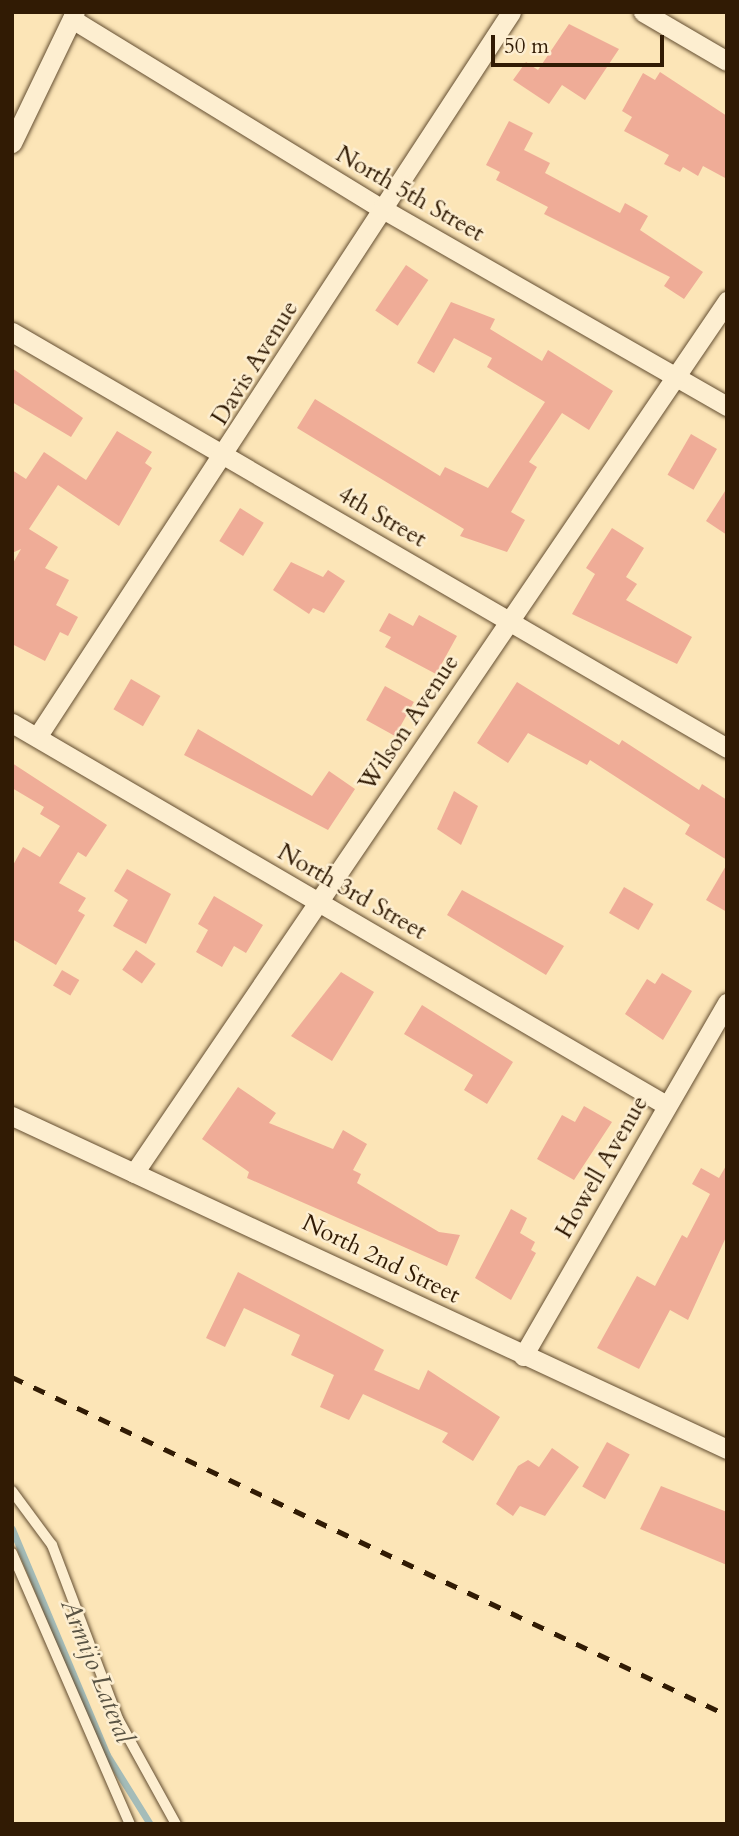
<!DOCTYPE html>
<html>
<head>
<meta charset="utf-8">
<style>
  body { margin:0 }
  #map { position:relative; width:739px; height:1836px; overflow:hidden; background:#fce5b7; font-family:Cardo,serif }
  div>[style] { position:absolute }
  .stream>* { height:7px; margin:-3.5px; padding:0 3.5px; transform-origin:3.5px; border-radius:3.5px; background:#a4bcb9 }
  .building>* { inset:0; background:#efac97; transform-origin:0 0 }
  .roads { filter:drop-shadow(0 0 2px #644e31) drop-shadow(0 0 2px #644e31) }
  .lane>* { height:10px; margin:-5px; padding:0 5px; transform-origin:5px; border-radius:5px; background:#fdeed0 }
  .street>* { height:19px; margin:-9.5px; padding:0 9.5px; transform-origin:9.5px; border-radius:9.5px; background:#fdeed0 }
  .rail>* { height:5px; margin-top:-2.5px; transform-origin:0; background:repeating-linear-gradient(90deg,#311b04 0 12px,transparent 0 24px) }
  span { translate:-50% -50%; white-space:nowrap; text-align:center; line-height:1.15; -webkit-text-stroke:5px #fdeed0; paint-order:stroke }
  .street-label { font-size:24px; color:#311b04 }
  .water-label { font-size:26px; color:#595343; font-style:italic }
  .frame { position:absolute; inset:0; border:14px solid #311b04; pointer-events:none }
  .scale { position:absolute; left:491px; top:35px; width:173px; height:32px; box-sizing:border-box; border:4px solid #311b04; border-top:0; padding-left:9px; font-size:21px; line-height:24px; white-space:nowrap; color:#311b04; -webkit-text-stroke:5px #fdeed0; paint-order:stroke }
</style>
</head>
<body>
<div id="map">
  <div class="stream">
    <i style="left:12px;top:1529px;width:245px;rotate:67.2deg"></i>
    <i style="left:107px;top:1755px;width:81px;rotate:58.1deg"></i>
  </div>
  <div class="building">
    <i style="clip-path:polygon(569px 24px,619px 49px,585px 100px,562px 85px,549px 104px,513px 80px,526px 62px,538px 70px)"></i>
    <i style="clip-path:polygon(660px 72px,727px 116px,727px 179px,703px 166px,698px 176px,683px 167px,680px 172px,664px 164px,669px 155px,624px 131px,632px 117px,622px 111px,643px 73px,655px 80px)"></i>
    <i style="clip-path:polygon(509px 121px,533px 133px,524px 150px,550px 163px,545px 173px,620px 213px,625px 203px,648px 216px,640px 230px,703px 272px,684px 299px,664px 286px,670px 277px,544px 214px,548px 207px,496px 180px,500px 172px,486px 165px)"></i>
    <i style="left:406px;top:265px;width:27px;height:55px;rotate:34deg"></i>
    <i style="clip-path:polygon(451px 302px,495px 319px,490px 329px,542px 361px,548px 350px,613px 391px,589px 430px,562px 413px,529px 462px,537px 467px,511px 512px,525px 520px,507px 552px,460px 536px,464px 529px,297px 428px,315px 399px,440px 476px,445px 467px,488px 488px,545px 402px,487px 367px,492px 358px,454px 338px,434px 373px,417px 363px)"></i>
    <i style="clip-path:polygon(12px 368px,83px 418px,71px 437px,12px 402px)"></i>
    <i style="clip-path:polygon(117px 431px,152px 452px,145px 463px,152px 468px,119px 526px,58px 485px,29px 529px,58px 547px,45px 568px,69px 580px,56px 605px,78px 617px,68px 636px,60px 632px,45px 661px,12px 644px,12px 565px,21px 549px,12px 553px,12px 470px,26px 479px,44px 452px,86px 480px)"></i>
    <i style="left:691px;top:434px;width:30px;height:47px;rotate:30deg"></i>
    <i style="clip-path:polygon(727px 488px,727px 535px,706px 521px)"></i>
    <i style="left:240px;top:508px;width:28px;height:39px;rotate:32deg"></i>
    <i style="clip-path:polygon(612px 528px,644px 548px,626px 577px,637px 584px,626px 600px,692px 637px,677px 664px,572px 614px,595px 574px,586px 568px)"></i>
    <i style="clip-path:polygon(291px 562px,323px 577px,328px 570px,345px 581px,324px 613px,313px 608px,309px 614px,273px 590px)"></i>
    <i style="clip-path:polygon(389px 613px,413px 626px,419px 615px,457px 636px,436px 674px,385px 647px,391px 637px,379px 631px)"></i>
    <i style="left:131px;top:679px;width:34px;height:35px;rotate:30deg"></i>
    <i style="clip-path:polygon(517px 682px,619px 745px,622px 740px,699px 790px,702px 784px,727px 800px,727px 860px,685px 834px,690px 825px,590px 760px,587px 765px,528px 733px,508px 763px,477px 743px)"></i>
    <i style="left:385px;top:686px;width:33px;height:39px;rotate:29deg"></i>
    <i style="clip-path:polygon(198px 729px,312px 796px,329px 771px,355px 789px,328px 830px,184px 755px)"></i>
    <i style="clip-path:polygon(12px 763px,107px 825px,86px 857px,78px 852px,59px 883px,86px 898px,78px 911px,85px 915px,56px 965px,12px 939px,12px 867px,23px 847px,40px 857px,60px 826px,40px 814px,44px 807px,12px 788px)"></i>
    <i style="clip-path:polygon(454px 791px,478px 806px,461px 845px,437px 829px)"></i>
    <i style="clip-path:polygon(727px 864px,727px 912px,706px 900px)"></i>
    <i style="clip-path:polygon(127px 869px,171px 894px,146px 944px,113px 926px,128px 900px,114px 891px)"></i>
    <i style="left:624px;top:887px;width:34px;height:30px;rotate:30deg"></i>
    <i style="clip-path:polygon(462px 890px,564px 946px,546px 975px,447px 915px)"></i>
    <i style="clip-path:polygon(214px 896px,263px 925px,246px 953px,234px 946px,222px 967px,196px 952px,208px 930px,198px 924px)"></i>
    <i style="left:136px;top:950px;width:24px;height:24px;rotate:35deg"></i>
    <i style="left:62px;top:970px;width:20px;height:18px;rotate:30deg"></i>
    <i style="clip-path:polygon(341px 972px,374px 992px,332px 1061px,291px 1036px)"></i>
    <i style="clip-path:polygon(662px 973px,692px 991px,663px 1040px,625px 1014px,647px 979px,655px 984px)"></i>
    <i style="clip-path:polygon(422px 1005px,513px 1062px,487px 1104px,464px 1090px,473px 1075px,404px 1034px)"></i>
    <i style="clip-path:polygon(238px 1087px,276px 1113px,269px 1123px,333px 1149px,343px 1130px,367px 1144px,353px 1170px,361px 1174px,357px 1183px,439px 1232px,460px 1235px,447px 1266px,247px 1178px,249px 1172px,202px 1139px)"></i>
    <i style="clip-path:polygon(584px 1106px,612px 1122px,574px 1180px,537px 1159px,562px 1115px,575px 1122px)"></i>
    <i style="clip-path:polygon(727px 1164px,727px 1235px,688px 1320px,670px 1310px,639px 1369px,597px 1348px,637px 1276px,655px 1286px,682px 1235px,687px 1238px,710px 1194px,692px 1184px,701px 1168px,719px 1178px)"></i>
    <i style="clip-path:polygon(511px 1209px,527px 1218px,520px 1233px,535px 1242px,531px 1250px,536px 1253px,511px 1300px,475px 1278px)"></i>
    <i style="clip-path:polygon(238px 1272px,384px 1350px,374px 1370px,419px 1390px,428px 1370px,500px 1417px,473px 1461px,442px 1442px,448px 1433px,363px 1394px,349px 1420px,320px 1407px,334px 1375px,291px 1355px,300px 1335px,244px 1308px,225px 1347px,206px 1338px)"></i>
    <i style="left:607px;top:1442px;width:26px;height:51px;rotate:29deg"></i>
    <i style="clip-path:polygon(552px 1448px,579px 1467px,545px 1516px,520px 1506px,513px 1516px,496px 1504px,518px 1466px,528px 1460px,539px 1467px)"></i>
    <i style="clip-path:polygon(661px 1486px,727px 1512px,727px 1565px,640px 1529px)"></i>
  </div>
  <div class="roads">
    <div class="lane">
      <i style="left:12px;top:1491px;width:67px;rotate:53.5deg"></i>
      <i style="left:52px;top:1545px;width:186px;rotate:69.2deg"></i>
      <i style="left:118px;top:1719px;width:120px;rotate:61.1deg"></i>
      <i style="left:12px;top:1553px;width:296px;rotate:66.5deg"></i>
    </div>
    <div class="street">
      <i style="left:643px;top:12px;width:97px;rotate:30.3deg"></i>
      <i style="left:72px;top:19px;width:362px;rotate:31.5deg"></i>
      <i style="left:381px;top:208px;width:399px;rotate:29.8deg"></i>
      <i style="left:12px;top:143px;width:145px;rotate:-64.3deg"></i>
      <i style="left:12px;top:332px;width:827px;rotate:30.19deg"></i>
      <i style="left:12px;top:723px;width:757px;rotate:30.29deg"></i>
      <i style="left:37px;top:737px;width:866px;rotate:-56.82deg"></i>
      <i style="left:12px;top:1116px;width:789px;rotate:24.97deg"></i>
      <i style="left:134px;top:1173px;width:1055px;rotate:-55.78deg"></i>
      <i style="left:523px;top:1356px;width:408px;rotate:-60deg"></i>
    </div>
  </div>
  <div class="rail">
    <i style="left:12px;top:1377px;width:791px;rotate:25.3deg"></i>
  </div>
  <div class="street-label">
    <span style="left:410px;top:194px;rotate:30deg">North 5th Street</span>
    <span style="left:255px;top:363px;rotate:-58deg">Davis Avenue</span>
    <span style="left:382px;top:517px;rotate:30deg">4th Street</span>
    <span style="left:409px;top:723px;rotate:-56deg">Wilson Avenue</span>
    <span style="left:352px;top:892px;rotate:30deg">North 3rd Street</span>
    <span style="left:602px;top:1167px;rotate:-60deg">Howell Avenue</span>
    <span style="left:381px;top:1259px;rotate:26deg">North 2nd Street</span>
  </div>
  <div class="water-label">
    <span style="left:97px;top:1671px;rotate:68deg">Armijo Lateral</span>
  </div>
  <div class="frame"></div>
  <div class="scale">50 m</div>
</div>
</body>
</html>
